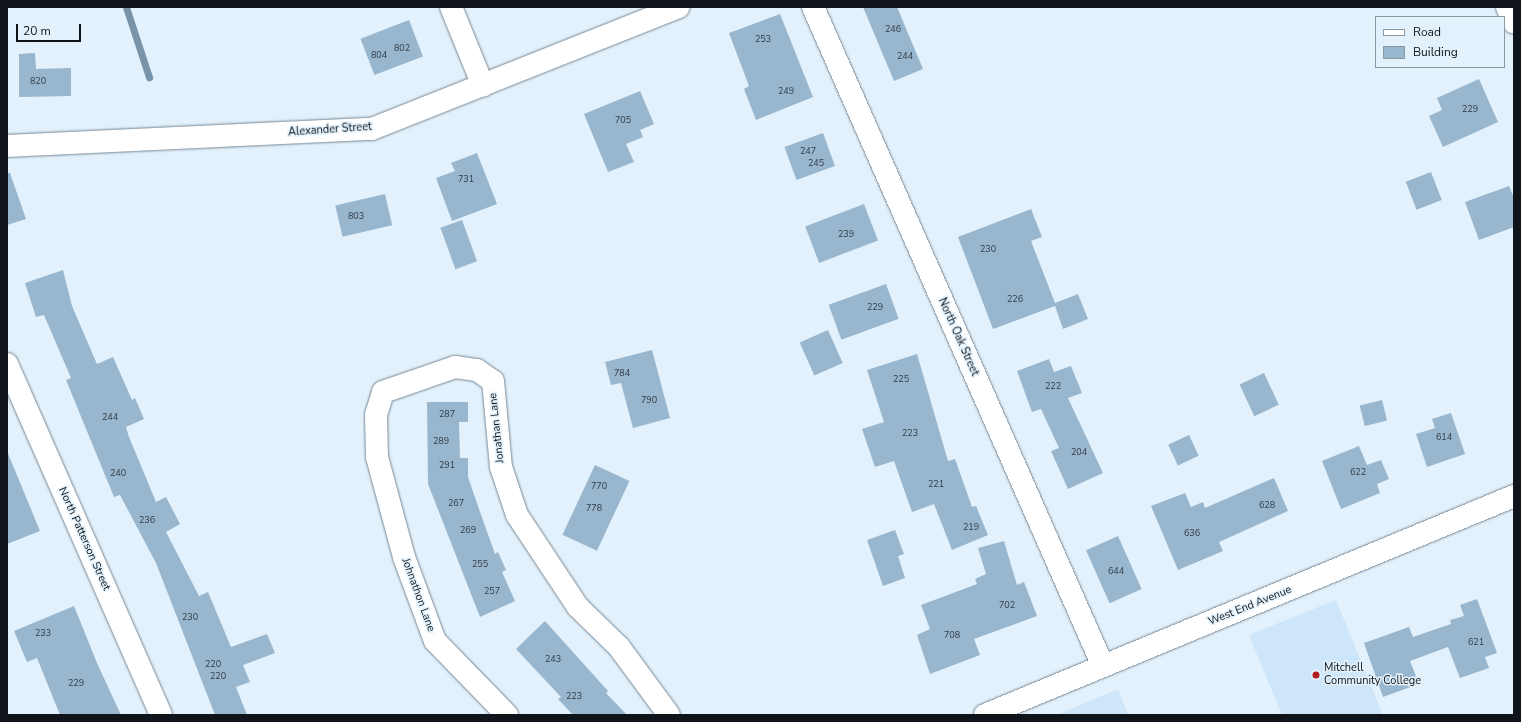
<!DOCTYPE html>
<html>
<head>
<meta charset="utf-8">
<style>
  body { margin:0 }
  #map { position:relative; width:1521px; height:722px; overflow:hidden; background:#e2f1fc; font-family:"Nunito Sans",sans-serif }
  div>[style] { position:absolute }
  .built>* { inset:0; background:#cde6fa }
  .stream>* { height:7px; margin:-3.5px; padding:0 3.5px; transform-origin:3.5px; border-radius:3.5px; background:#7794ab }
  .building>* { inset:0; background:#98b6ce; transform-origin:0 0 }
  .roads { filter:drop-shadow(0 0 1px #778794) drop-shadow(0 0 1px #778794) }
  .minor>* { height:22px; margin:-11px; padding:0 11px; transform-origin:11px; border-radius:11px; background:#fff }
  .tertiary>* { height:22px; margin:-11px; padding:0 11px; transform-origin:11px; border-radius:11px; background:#fff }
  .secondary>* { height:22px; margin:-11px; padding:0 11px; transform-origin:11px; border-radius:11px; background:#fff }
  .dots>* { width:11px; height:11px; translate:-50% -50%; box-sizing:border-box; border:2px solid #e2f1fc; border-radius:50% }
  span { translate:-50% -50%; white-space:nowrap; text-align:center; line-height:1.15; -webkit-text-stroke:3px #e2f1fc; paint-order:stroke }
  .number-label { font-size:9px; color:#303c46 }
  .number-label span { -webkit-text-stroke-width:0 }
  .street-label { font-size:11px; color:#0e1419 }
  .poi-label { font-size:11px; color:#0e1419 }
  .left { translate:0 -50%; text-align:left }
  .frame { position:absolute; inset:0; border:8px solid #0e1419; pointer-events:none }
  .legend { position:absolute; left:1375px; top:16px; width:130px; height:52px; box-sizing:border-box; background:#e2f1fc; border:1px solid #8d99a1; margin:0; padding:5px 7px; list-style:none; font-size:12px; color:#0e1419 }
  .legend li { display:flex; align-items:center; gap:8px; height:20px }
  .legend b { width:20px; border:1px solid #8d99a1 }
  .scale { position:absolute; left:16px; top:24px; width:65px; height:18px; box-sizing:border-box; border:2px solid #0e1419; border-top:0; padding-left:5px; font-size:12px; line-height:14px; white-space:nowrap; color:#0e1419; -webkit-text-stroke:3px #e2f1fc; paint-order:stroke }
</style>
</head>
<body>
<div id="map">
  <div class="built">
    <i style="clip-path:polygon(1336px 600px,1383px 715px,1282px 715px,1249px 635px)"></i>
    <i style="clip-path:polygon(1118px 689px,1128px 715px,1057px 715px)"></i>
  </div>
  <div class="stream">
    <i style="left:126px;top:7px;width:74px;rotate:71.8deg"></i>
  </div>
  <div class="building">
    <i style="clip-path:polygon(863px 7px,897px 7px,923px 69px,894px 81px)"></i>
    <i style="clip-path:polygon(780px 14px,813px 97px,756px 120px,744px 89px,749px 86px,729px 33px)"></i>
    <i style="left:409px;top:20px;width:39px;height:52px;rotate:69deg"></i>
    <i style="clip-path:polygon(35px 53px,36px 69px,71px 68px,71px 96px,19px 97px,19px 54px)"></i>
    <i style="clip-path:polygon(1479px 79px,1498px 122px,1443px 147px,1429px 116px,1442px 110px,1437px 98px)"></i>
    <i style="clip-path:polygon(640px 91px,654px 124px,640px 130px,643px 137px,626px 144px,634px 162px,608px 172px,584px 114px)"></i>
    <i style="left:823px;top:133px;width:35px;height:41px;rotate:70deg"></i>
    <i style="clip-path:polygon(477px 153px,497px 204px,452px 221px,436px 178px,455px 171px,451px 163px)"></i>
    <i style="left:1431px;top:172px;width:30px;height:27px;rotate:69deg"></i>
    <i style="clip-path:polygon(7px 173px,10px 173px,26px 219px,7px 225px)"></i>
    <i style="clip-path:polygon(1509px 186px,1514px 198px,1514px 227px,1479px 240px,1465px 202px)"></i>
    <i style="left:385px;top:194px;width:32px;height:51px;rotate:77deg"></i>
    <i style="left:864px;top:204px;width:39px;height:63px;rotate:69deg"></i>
    <i style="clip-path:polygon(1031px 209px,1042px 237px,1031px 241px,1055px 303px,1078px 294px,1088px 319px,1063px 329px,1055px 306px,993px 329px,958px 237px)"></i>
    <i style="left:462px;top:220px;width:44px;height:23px;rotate:70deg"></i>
    <i style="clip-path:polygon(63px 270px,72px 306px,97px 364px,113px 357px,132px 400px,135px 398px,144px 419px,126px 427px,129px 437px,156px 502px,166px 497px,180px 524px,166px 532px,199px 596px,208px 592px,231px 647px,267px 634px,275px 653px,243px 665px,250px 682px,236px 687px,247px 715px,215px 715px,156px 563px,120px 495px,114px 497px,66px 380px,71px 378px,44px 315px,36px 317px,25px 283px)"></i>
    <i style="left:886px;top:284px;width:37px;height:61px;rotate:70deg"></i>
    <i style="left:828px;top:330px;width:36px;height:31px;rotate:66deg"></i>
    <i style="clip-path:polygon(652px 350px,670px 418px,633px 428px,621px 383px,611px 385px,605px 362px)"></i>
    <i style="clip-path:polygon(917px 354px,948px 461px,955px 459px,972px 507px,976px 506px,988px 535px,952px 550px,934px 504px,912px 512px,894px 461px,875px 467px,862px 429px,884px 422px,867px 370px)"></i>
    <i style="clip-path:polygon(1049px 359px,1054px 372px,1071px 366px,1082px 393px,1068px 398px,1103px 473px,1068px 489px,1051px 451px,1059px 448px,1041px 409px,1032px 412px,1017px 371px)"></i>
    <i style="left:1264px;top:373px;width:35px;height:27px;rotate:65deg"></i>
    <i style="left:1382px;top:400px;width:21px;height:23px;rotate:76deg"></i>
    <i style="clip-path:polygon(427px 402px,468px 402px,468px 422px,459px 422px,460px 458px,468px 458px,468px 477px,479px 509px,495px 554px,498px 552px,506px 570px,502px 572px,515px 601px,480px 617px,428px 484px)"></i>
    <i style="clip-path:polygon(1451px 413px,1465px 454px,1427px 467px,1416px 434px,1435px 428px,1432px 419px)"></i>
    <i style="left:1189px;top:435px;width:23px;height:23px;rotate:65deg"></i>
    <i style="clip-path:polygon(1359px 446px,1367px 465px,1381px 460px,1389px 479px,1377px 484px,1380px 493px,1341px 509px,1322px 461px)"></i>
    <i style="clip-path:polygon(7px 451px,40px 531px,7px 544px)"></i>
    <i style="left:595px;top:465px;width:38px;height:77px;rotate:25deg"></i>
    <i style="clip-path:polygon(1274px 478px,1288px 511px,1219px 542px,1223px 551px,1178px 570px,1151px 506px,1185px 493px,1191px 507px,1203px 502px,1205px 508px)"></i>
    <i style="clip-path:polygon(895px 530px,904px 554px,898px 556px,905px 578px,883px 586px,867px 540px)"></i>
    <i style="left:1118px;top:536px;width:58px;height:35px;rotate:66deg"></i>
    <i style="clip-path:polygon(1004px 541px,1017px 585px,1024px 582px,1037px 616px,974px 639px,980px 655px,930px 674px,917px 635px,930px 629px,921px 605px,977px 584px,975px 579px,986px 574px,978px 548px)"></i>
    <i style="clip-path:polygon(1477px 599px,1497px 653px,1485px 657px,1489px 668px,1460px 678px,1448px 647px,1410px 661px,1419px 684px,1383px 697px,1364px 643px,1409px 627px,1413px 637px,1451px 624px,1450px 620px,1464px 616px,1460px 605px)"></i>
    <i style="clip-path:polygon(74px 606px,97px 663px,121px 715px,60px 715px,37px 658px,27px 662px,14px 631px)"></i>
    <i style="clip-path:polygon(545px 621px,608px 691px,606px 693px,627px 715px,573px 715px,558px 699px,561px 697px,516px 649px)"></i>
  </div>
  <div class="roads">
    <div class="minor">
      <i style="left:451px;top:7px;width:85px;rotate:67.9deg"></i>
      <i style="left:813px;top:7px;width:720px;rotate:66.25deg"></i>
      <i style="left:7px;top:146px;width:365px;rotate:-2.7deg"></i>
      <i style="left:372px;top:129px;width:330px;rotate:-21.7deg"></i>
      <i style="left:7px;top:364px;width:383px;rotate:66.3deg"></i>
      <i style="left:507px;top:715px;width:103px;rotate:-134.2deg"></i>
      <i style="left:435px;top:641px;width:90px;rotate:-110.3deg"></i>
      <i style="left:404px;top:557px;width:104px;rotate:-105.1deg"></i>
      <i style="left:377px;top:457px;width:42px;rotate:-91.4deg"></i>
      <i style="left:376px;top:415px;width:24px;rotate:-73deg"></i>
      <i style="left:383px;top:392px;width:76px;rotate:-19.1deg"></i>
      <i style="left:455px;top:367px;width:22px;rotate:8deg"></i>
      <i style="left:477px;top:370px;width:19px;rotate:35deg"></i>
      <i style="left:493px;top:381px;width:86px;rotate:84.7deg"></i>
      <i style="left:501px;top:467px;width:51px;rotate:71.6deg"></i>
      <i style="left:517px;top:515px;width:110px;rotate:56.5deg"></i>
      <i style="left:578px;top:607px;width:57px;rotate:44.3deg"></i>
      <i style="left:619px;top:647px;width:84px;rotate:53.7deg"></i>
    </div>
    <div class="tertiary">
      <i style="left:1507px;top:7px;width:17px;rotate:66deg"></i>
    </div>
    <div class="secondary">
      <i style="left:985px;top:715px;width:573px;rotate:-22.49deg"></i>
    </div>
  </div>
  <div class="dots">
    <i style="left:1316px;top:675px;background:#af1e1a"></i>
  </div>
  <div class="number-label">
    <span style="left:893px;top:29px">246</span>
    <span style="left:763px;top:39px">253</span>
    <span style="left:402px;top:48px">802</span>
    <span style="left:379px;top:55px">804</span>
    <span style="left:905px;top:56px">244</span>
    <span style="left:38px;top:81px">820</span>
    <span style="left:786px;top:91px">249</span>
    <span style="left:1470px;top:109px">229</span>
    <span style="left:623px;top:120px">705</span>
    <span style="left:808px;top:151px">247</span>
    <span style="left:816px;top:163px">245</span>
    <span style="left:466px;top:179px">731</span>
    <span style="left:356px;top:216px">803</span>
    <span style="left:846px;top:234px">239</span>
    <span style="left:988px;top:249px">230</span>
    <span style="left:1015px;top:299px">226</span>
    <span style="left:875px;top:307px">229</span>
    <span style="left:622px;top:373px">784</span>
    <span style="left:901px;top:379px">225</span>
    <span style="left:1053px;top:386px">222</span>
    <span style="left:649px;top:400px">790</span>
    <span style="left:447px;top:414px">287</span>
    <span style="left:110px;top:417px">244</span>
    <span style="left:910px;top:433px">223</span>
    <span style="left:1444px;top:437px">614</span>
    <span style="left:441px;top:441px">289</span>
    <span style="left:1079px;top:452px">204</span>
    <span style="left:447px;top:465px">291</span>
    <span style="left:1358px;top:472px">622</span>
    <span style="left:118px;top:473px">240</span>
    <span style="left:936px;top:484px">221</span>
    <span style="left:599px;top:486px">770</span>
    <span style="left:456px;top:503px">267</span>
    <span style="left:1267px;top:505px">628</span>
    <span style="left:594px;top:508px">778</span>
    <span style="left:147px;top:520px">236</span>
    <span style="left:971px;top:527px">219</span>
    <span style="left:468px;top:530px">269</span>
    <span style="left:1192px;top:533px">636</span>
    <span style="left:480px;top:564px">255</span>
    <span style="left:1116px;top:571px">644</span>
    <span style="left:492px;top:591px">257</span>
    <span style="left:1007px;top:605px">702</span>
    <span style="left:190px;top:617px">230</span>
    <span style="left:43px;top:633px">233</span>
    <span style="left:952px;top:635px">708</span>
    <span style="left:1476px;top:642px">621</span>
    <span style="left:553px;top:659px">243</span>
    <span style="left:213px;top:664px">220</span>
    <span style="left:218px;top:676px">220</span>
    <span style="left:76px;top:683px">229</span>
    <span style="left:574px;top:696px">223</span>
  </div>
  <div class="street-label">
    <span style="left:330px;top:130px;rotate:-4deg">Alexander Street</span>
    <span style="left:958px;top:337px;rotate:66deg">North Oak Street</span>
    <span style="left:497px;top:428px;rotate:-96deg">Jonathan Lane</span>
    <span style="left:84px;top:539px;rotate:66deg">North Patterson Street</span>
    <span style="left:418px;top:595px;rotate:70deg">Johnathon Lane</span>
    <span style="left:1250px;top:606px;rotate:-22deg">West End Avenue</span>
  </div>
  <div class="poi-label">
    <span class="left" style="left:1324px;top:675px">Mitchell<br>Community College</span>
  </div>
  <div class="frame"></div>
  <ul class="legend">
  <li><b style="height:5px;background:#fff"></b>Road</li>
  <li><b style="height:11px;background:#98b6ce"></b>Building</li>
  </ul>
  <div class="scale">20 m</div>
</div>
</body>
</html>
